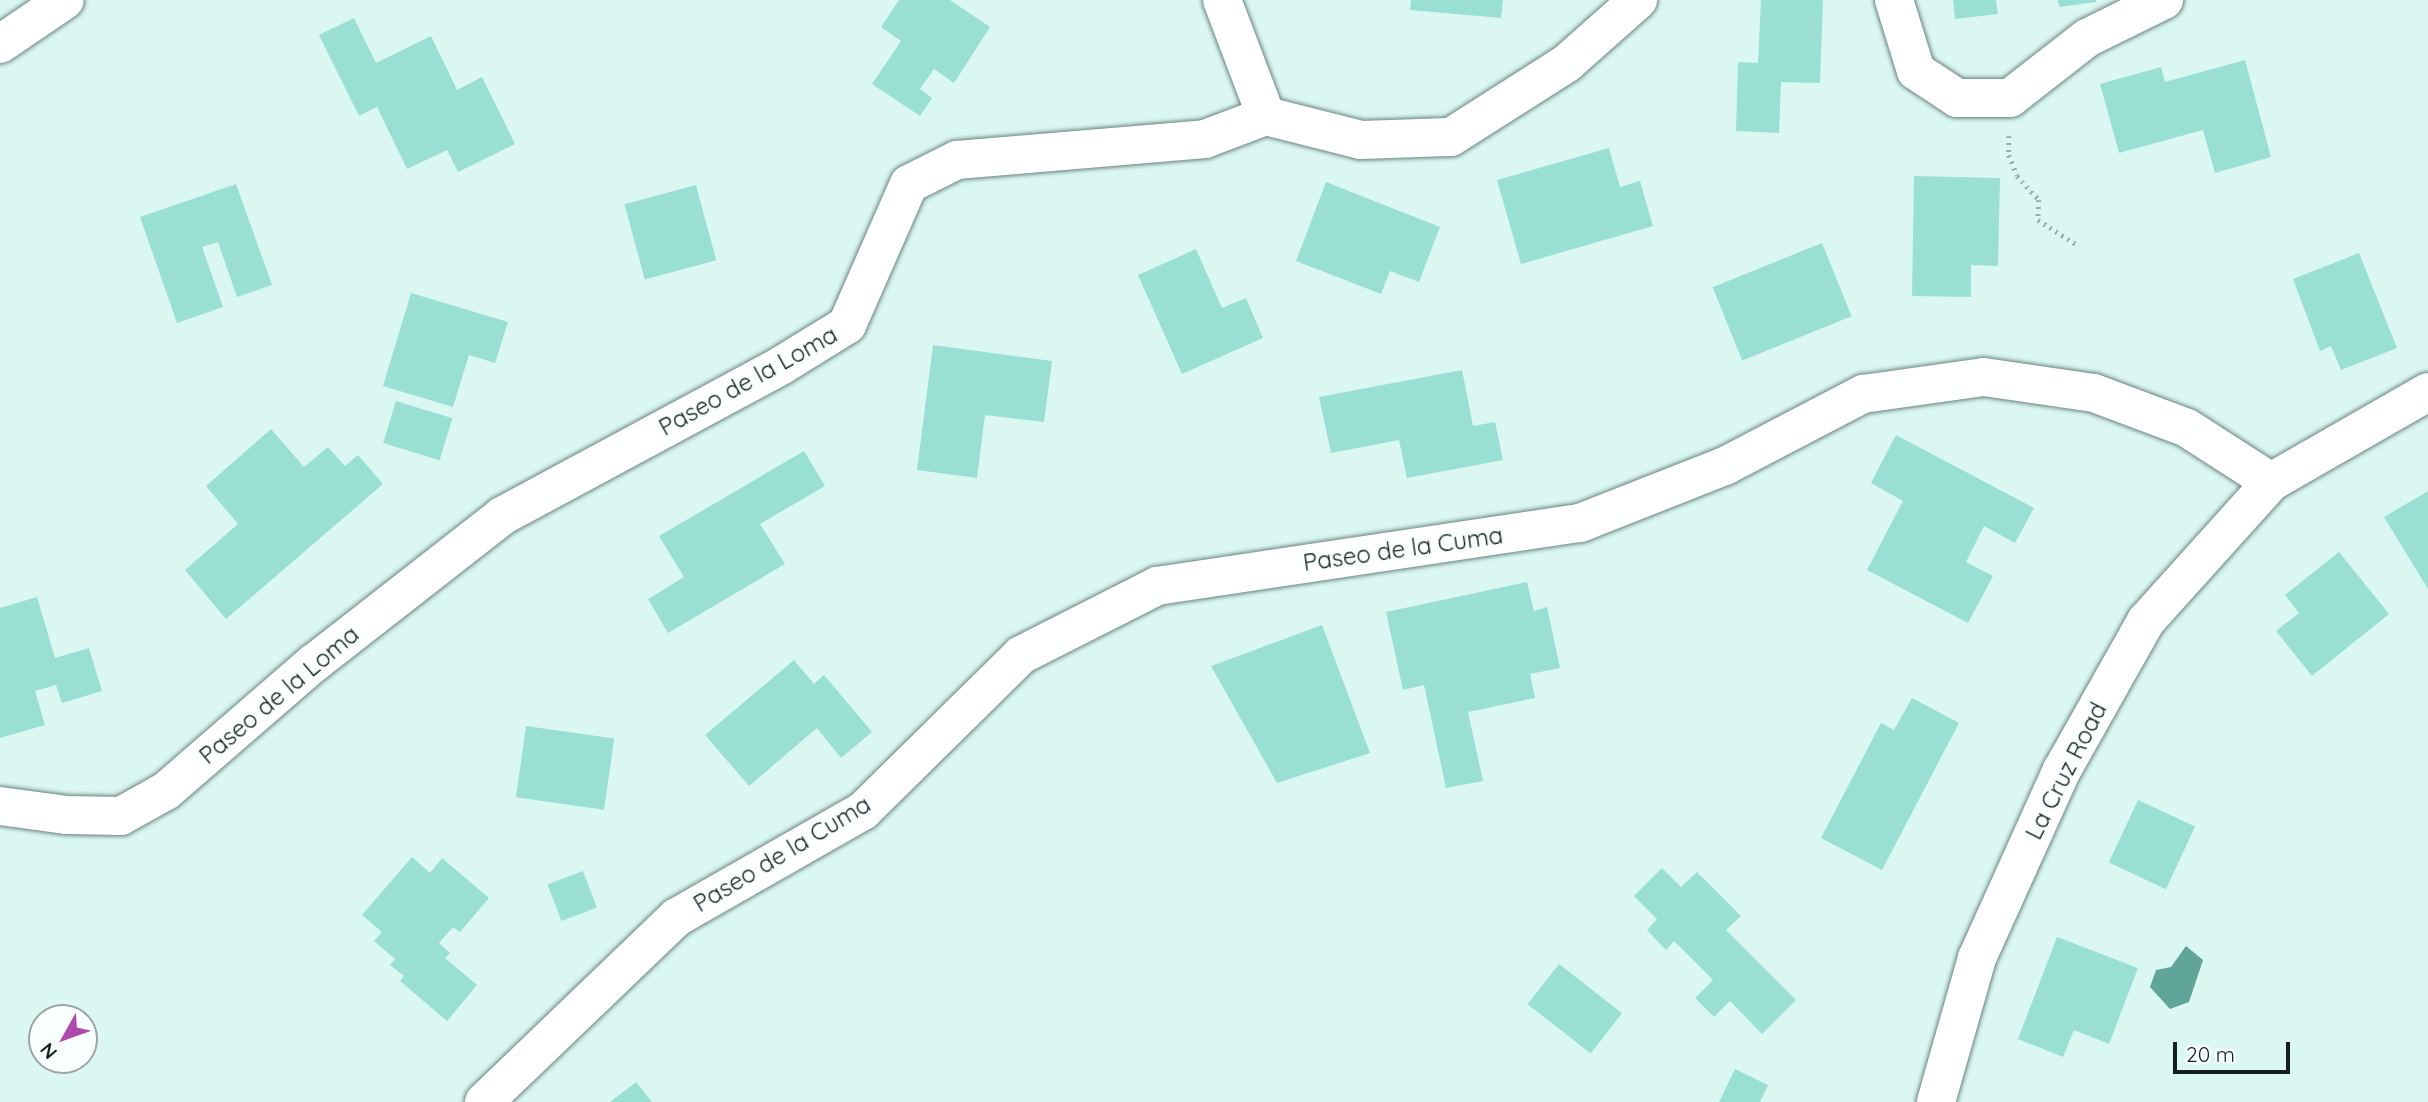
<!DOCTYPE html>
<html>
<head>
<meta charset="utf-8">
<style>
  body { margin:0 }
  #map { position:relative; width:2428px; height:1102px; overflow:hidden; background:#dbf7f2; font-family:Quicksand,sans-serif }
  div>[style] { position:absolute }
  .water>* { inset:0; background:#60a49a }
  .building>* { inset:0; background:#9adfd4; transform-origin:0 0 }
  .path>* { height:4.5px; margin-top:-2.25px; transform-origin:0; background:repeating-linear-gradient(90deg,#97ada9 0 2px,transparent 0 7px) }
  .roads { filter:drop-shadow(0 0 2px #6a8480) drop-shadow(0 0 2px #6a8480) }
  .minor>* { height:38px; margin:-19px; padding:0 19px; transform-origin:19px; border-radius:19px; background:#fff }
  .tertiary>* { height:38px; margin:-19px; padding:0 19px; transform-origin:19px; border-radius:19px; background:#fff }
  span { translate:-50% -50%; white-space:nowrap; text-align:center; line-height:1.15; -webkit-text-stroke:7px #f9fffe; paint-order:stroke }
  .street-label { font-size:24px; color:#15201e }
  .north { position:absolute; left:28px; top:1004px; width:70px; height:70px; box-sizing:border-box; background:#f9fffe; border:2px solid #9ea6a4; border-radius:50%; rotate:230deg; font-size:19px; font-weight:700; line-height:28px; text-align:center; color:#15201e }
  .north::after { content:''; display:block; margin:auto; width:24px; height:32px; background:#b049ad; clip-path:polygon(50% 0,100% 100%,50% 72%,0 100%) }
  .scale { position:absolute; left:2173px; top:1042px; width:117px; height:32px; box-sizing:border-box; border:4px solid #15201e; border-top:0; padding-left:9px; font-size:21px; line-height:24px; white-space:nowrap; color:#15201e; -webkit-text-stroke:5px #f9fffe; paint-order:stroke }
</style>
</head>
<body>
<div id="map">
  <div class="water">
    <i style="clip-path:polygon(2186px 946px,2203px 960px,2189px 1002px,2170px 1009px,2150px 987px,2156px 970px,2171px 967px)"></i>
  </div>
  <div class="building">
    <i style="clip-path:polygon(899px 0,950px 0,990px 27px,954px 83px,934px 69px,920px 89px,932px 98px,920px 116px,872px 84px,901px 41px,881px 27px)"></i>
    <i style="clip-path:polygon(1411px 0,1503px 0,1501px 18px,1410px 10px)"></i>
    <i style="clip-path:polygon(1761px 0,1823px 0,1820px 83px,1781px 82px,1779px 133px,1736px 131px,1738px 62px,1758px 63px)"></i>
    <i style="clip-path:polygon(1953px 0,1996px 0,1998px 14px,1955px 19px)"></i>
    <i style="clip-path:polygon(2058px 0,2096px 0,2096px 2px,2059px 7px)"></i>
    <i style="clip-path:polygon(354px 18px,376px 63px,431px 36px,457px 90px,482px 77px,515px 144px,458px 172px,447px 150px,407px 169px,377px 107px,359px 116px,319px 35px)"></i>
    <i style="clip-path:polygon(2245px 60px,2271px 157px,2215px 173px,2203px 130px,2119px 153px,2100px 84px,2161px 67px,2165px 82px)"></i>
    <i style="clip-path:polygon(1609px 148px,1620px 187px,1640px 181px,1653px 226px,1521px 264px,1497px 180px)"></i>
    <i style="clip-path:polygon(1914px 176px,2000px 178px,1998px 266px,1971px 265px,1971px 297px,1912px 296px)"></i>
    <i style="clip-path:polygon(1326px 182px,1440px 227px,1419px 282px,1390px 271px,1381px 294px,1296px 261px)"></i>
    <i style="clip-path:polygon(236px 184px,272px 285px,237px 297px,218px 242px,202px 247px,223px 307px,177px 323px,140px 217px)"></i>
    <i style="left:696px;top:185px;width:78px;height:74px;rotate:75deg"></i>
    <i style="left:1822px;top:243px;width:79px;height:118px;rotate:68deg"></i>
    <i style="clip-path:polygon(1196px 249px,1222px 308px,1246px 298px,1263px 338px,1182px 374px,1138px 275px)"></i>
    <i style="clip-path:polygon(2359px 253px,2397px 348px,2341px 370px,2331px 346px,2320px 351px,2293px 279px)"></i>
    <i style="clip-path:polygon(411px 293px,508px 322px,495px 363px,469px 355px,453px 407px,383px 386px)"></i>
    <i style="clip-path:polygon(933px 345px,1052px 361px,1044px 422px,985px 415px,977px 478px,917px 470px)"></i>
    <i style="clip-path:polygon(1462px 370px,1473px 426px,1495px 422px,1503px 460px,1407px 478px,1399px 440px,1331px 453px,1319px 397px)"></i>
    <i style="left:396px;top:401px;width:59px;height:44px;rotate:17deg"></i>
    <i style="clip-path:polygon(271px 429px,304px 467px,328px 447px,345px 466px,358px 455px,383px 484px,226px 619px,185px 570px,238px 524px,206px 486px)"></i>
    <i style="clip-path:polygon(1896px 435px,2034px 508px,2015px 543px,1984px 526px,1966px 562px,1993px 576px,1968px 623px,1867px 570px,1903px 501px,1871px 483px)"></i>
    <i style="clip-path:polygon(804px 451px,825px 486px,760px 524px,785px 564px,668px 633px,648px 599px,684px 577px,659px 536px)"></i>
    <i style="clip-path:polygon(2428px 491px,2428px 589px,2384px 517px)"></i>
    <i style="clip-path:polygon(2339px 552px,2389px 614px,2312px 676px,2276px 631px,2299px 613px,2285px 595px)"></i>
    <i style="clip-path:polygon(1527px 582px,1534px 611px,1547px 607px,1560px 668px,1530px 674px,1535px 698px,1468px 712px,1483px 781px,1446px 788px,1424px 685px,1403px 690px,1386px 612px)"></i>
    <i style="clip-path:polygon(37px 597px,55px 658px,89px 648px,102px 691px,62px 703px,56px 685px,35px 691px,45px 725px,0 738px,0 608px)"></i>
    <i style="clip-path:polygon(1322px 625px,1370px 753px,1277px 783px,1211px 666px)"></i>
    <i style="clip-path:polygon(794px 660px,814px 684px,824px 675px,872px 732px,841px 758px,817px 728px,749px 786px,705px 735px)"></i>
    <i style="clip-path:polygon(1912px 698px,1959px 723px,1882px 870px,1821px 838px,1881px 723px,1894px 730px)"></i>
    <i style="left:526px;top:726px;width:89px;height:72px;rotate:8deg"></i>
    <i style="left:2138px;top:800px;width:63px;height:69px;rotate:25deg"></i>
    <i style="clip-path:polygon(412px 857px,430px 873px,442px 858px,489px 898px,460px 932px,453px 927px,439px 943px,450px 953px,445px 958px,477px 985px,447px 1021px,400px 981px,404px 976px,390px 965px,395px 959px,374px 941px,382px 932px,362px 915px)"></i>
    <i style="clip-path:polygon(1662px 868px,1681px 887px,1697px 872px,1741px 916px,1726px 930px,1796px 1000px,1762px 1034px,1730px 1001px,1714px 1017px,1695px 998px,1713px 980px,1674px 941px,1666px 950px,1647px 930px,1657px 919px,1634px 896px)"></i>
    <i style="left:583px;top:871px;width:39px;height:38px;rotate:69deg"></i>
    <i style="clip-path:polygon(2057px 937px,2138px 968px,2109px 1044px,2074px 1030px,2063px 1057px,2018px 1039px)"></i>
    <i style="left:1559px;top:964px;width:80px;height:51px;rotate:38deg"></i>
    <i style="clip-path:polygon(1735px 1069px,1768px 1085px,1760px 1102px,1719px 1102px)"></i>
    <i style="clip-path:polygon(636px 1082px,652px 1102px,610px 1102px)"></i>
  </div>
  <div class="path">
    <i style="left:2009px;top:136px;width:19px;rotate:90deg"></i>
    <i style="left:2009px;top:155px;width:22px;rotate:69deg"></i>
    <i style="left:2017px;top:176px;width:33px;rotate:47deg"></i>
    <i style="left:2039px;top:200px;width:20px;rotate:93deg"></i>
    <i style="left:2038px;top:220px;width:49px;rotate:32.4deg"></i>
  </div>
  <div class="roads">
    <div class="minor">
      <i style="left:1222px;top:0;width:124px;rotate:69.2deg"></i>
      <i style="left:1894px;top:0;width:74px;rotate:72.8deg"></i>
      <i style="left:1916px;top:71px;width:49px;rotate:33.4deg"></i>
      <i style="left:1957px;top:98px;width:53px"></i>
      <i style="left:2010px;top:98px;width:98px;rotate:-37.9deg"></i>
      <i style="left:2087px;top:38px;width:86px;rotate:-26.3deg"></i>
      <i style="left:0;top:806px;width:68px;rotate:7.7deg"></i>
      <i style="left:67px;top:815px;width:54px;rotate:1.1deg"></i>
      <i style="left:121px;top:816px;width:51px;rotate:-29.1deg"></i>
      <i style="left:166px;top:791px;width:196px;rotate:-40.9deg"></i>
      <i style="left:314px;top:663px;width:239px;rotate:-38deg"></i>
      <i style="left:502px;top:516px;width:318px;rotate:-28.3deg"></i>
      <i style="left:782px;top:365px;width:76px;rotate:-31.6deg"></i>
      <i style="left:847px;top:325px;width:154px;rotate:-66.3deg"></i>
      <i style="left:909px;top:184px;width:54px;rotate:-26.6deg"></i>
      <i style="left:957px;top:160px;width:249px;rotate:-4.8deg"></i>
      <i style="left:1205px;top:139px;width:65px;rotate:-20.7deg"></i>
      <i style="left:1266px;top:116px;width:98px;rotate:14.2deg"></i>
      <i style="left:1361px;top:140px;width:90px;rotate:-1.9deg"></i>
      <i style="left:1451px;top:137px;width:138px;rotate:-32.5deg"></i>
      <i style="left:1567px;top:63px;width:95px;rotate:-41.6deg"></i>
      <i style="left:484px;top:1102px;width:267px;rotate:-43.8deg"></i>
      <i style="left:677px;top:917px;width:214px;rotate:-29.7deg"></i>
      <i style="left:863px;top:811px;width:222px;rotate:-44.6deg"></i>
      <i style="left:1021px;top:655px;width:153px;rotate:-26.9deg"></i>
      <i style="left:1157px;top:586px;width:428px;rotate:-8.5deg"></i>
      <i style="left:1580px;top:523px;width:156px;rotate:-21.5deg"></i>
      <i style="left:1725px;top:466px;width:156px;rotate:-27.6deg"></i>
      <i style="left:1863px;top:394px;width:122px;rotate:-8deg"></i>
      <i style="left:1984px;top:377px;width:111px;rotate:8.3deg"></i>
      <i style="left:2094px;top:393px;width:99px;rotate:20.6deg"></i>
      <i style="left:2187px;top:428px;width:100px;rotate:32.7deg"></i>
      <i style="left:2271px;top:482px;width:181px;rotate:-29.8deg"></i>
      <i style="left:1936px;top:1102px;width:150px;rotate:-74.1deg"></i>
      <i style="left:1977px;top:958px;width:206px;rotate:-65.7deg"></i>
      <i style="left:2062px;top:770px;width:171px;rotate:-60.6deg"></i>
      <i style="left:2146px;top:621px;width:187px;rotate:-48deg"></i>
    </div>
    <div class="tertiary">
      <i style="left:0;top:44px;width:78px;rotate:-34.1deg"></i>
    </div>
  </div>
  <div class="street-label">
    <span style="left:748px;top:381px;rotate:-29deg">Paseo de la Loma</span>
    <span style="left:1403px;top:549px;rotate:-8deg">Paseo de la Cuma</span>
    <span style="left:279px;top:695px;rotate:-40deg">Paseo de la Loma</span>
    <span style="left:2066px;top:771px;rotate:-63deg">La Cruz Road</span>
    <span style="left:782px;top:854px;rotate:-31deg">Paseo de la Cuma</span>
  </div>
  <div class="north">N</div>
  <div class="scale">20 m</div>
</div>
</body>
</html>
